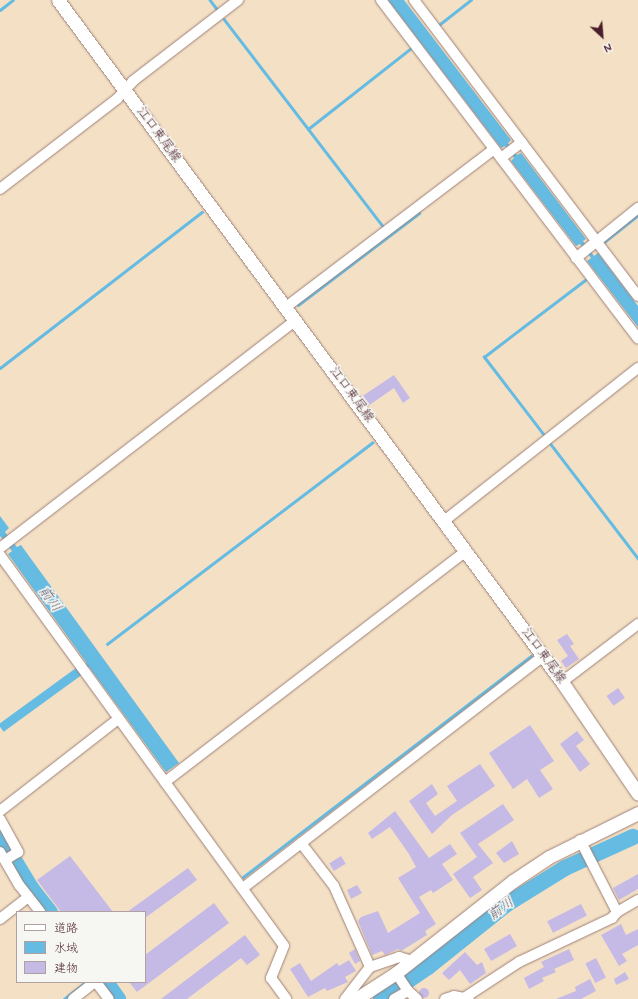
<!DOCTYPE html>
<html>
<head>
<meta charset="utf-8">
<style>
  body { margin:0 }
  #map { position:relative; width:638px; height:999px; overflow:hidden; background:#f4e0c5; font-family:Mynerve,"Klee One",sans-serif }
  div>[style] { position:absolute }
  .water>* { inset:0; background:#65bbe2; transform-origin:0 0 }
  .stream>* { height:2.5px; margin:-1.25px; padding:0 1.25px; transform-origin:1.25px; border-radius:1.25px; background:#65bbe2 }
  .river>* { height:16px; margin:-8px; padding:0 8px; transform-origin:8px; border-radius:8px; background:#65bbe2 }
  .building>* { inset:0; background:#c5bae5; transform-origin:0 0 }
  .round { border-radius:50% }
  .roads { filter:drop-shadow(0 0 1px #9f8078) drop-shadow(0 0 1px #9f8078) }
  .minor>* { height:10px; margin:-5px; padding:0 5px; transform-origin:5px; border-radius:5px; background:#fff }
  .major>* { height:13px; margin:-6.5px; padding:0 6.5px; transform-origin:6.5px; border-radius:6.5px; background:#fff }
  span { translate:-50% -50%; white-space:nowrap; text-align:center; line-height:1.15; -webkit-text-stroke:3.5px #f6f6f2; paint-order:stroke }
  .street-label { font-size:13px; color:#4a1f2b }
  .water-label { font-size:14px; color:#53566b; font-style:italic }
  .legend { position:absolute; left:16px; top:911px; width:130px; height:72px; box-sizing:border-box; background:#f6f6f2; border:1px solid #b1a0a2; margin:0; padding:5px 7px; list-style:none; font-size:12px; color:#4a1f2b }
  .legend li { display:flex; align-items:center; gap:8px; height:20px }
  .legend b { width:20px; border:1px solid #b1a0a2 }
  .north { position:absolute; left:582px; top:16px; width:40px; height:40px; -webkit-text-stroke:3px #f6f6f2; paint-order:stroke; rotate:154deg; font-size:11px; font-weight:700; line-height:16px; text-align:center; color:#4a1f2b }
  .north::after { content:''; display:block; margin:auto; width:14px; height:18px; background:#4a1f2b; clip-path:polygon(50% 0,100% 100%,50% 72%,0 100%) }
</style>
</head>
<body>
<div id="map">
  <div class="water">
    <i style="clip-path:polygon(388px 0,404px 0,511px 140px,508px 143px,517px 155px,521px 153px,586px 239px,583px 241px,594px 256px,598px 253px,638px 306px,638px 327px,587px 261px,591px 258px,580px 244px,576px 246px,511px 161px,514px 158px,505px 146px,501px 148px)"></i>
    <i style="clip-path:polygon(0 516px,9px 528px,5px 532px,17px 547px,21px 545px,179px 763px,166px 772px,89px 667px,87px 668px,86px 662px,8px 554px,12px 551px,0 536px)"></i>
    <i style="left:76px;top:668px;width:9px;height:96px;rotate:54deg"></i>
    <i style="clip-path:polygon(0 832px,9px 849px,6px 851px,0 841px)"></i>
  </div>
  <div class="stream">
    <i style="left:210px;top:0;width:11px;rotate:52deg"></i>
    <i style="left:0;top:10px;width:16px;rotate:-38deg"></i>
    <i style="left:224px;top:19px;width:260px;rotate:52.5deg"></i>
    <i style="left:440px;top:24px;width:39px;rotate:-38deg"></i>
    <i style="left:308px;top:129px;width:130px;rotate:-38.1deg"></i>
    <i style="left:603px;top:243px;width:45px;rotate:-38.7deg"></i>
    <i style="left:298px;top:305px;width:152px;rotate:-37.2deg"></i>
    <i style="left:0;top:368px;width:255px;rotate:-37.7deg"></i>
    <i style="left:543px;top:434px;width:97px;rotate:-127.5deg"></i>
    <i style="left:484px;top:357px;width:127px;rotate:-37.3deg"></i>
    <i style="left:550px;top:443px;width:145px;rotate:52.6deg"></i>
    <i style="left:107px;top:644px;width:333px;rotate:-37.2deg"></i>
    <i style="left:243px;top:877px;width:363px;rotate:-37.5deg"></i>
    <i style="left:64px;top:999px;width:28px;rotate:-38deg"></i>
  </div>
  <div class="river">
    <i style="left:0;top:837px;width:60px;rotate:58.7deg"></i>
    <i style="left:31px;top:888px;width:31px;rotate:52deg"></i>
    <i style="left:106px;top:982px;width:21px;rotate:55deg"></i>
    <i style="left:381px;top:999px;width:57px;rotate:-34.2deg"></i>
    <i style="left:428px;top:967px;width:101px;rotate:-38.6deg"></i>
    <i style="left:507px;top:904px;width:68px;rotate:-31.8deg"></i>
    <i style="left:565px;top:868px;width:75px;rotate:-24.5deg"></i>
  </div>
  <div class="building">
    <i style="clip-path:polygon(394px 375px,410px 398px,403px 403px,394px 388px,368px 406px,361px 397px)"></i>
    <i style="clip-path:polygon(567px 634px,574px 644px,570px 646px,579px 659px,566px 668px,561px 661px,568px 656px,557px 640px)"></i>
    <i style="left:618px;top:688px;width:12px;height:14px;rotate:55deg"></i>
    <i style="clip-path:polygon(530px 725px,554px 761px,540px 770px,553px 789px,539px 798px,527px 779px,513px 789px,489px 753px)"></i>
    <i style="clip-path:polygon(577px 731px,584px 740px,576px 746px,590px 764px,580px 772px,560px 744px)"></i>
    <i style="clip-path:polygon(480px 764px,495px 786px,452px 815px,432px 834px,409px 801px,432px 784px,438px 794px,426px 803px,435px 816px,457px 801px,447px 786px)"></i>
    <i style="clip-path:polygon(503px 804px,514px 820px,478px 844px,493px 863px,473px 877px,482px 890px,470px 898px,453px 874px,477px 857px,460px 833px)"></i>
    <i style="clip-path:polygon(395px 811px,429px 858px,450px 844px,457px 854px,442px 864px,453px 880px,433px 893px,431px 890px,419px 897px,436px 924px,425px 931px,427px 935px,401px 951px,398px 949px,385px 955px,382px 951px,372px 955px,358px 921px,361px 917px,378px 911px,388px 933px,420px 913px,398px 878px,416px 867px,409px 854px,390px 827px,372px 839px,368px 833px)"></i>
    <i style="clip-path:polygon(512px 841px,519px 854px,504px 863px,496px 853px)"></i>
    <i style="clip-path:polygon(70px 856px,113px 912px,61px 912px,37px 880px)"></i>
    <i style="left:341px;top:856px;width:9px;height:14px;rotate:58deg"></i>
    <i style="clip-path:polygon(188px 868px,197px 880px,145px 918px,145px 912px,127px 912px)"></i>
    <i style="clip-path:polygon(638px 874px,638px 889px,619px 900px,613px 888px)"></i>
    <i style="clip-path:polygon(357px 885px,362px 893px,351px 899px,347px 890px)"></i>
    <i style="clip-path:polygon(214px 903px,229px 923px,137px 992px,129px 982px,145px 982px,145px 955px)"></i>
    <i style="left:581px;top:904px;width:13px;height:38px;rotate:63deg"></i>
    <i style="clip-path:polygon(621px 924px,626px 935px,638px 929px,638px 945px,622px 954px,627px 961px,619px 966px,601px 935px)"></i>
    <i style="left:510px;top:934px;width:14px;height:30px;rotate:60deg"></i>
    <i style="clip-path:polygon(245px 935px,260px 955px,247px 965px,241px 958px,187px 999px,161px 999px)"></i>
    <i style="clip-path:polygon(355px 949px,360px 961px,355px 964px,349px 953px)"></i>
    <i style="clip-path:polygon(569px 949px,574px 960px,554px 969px,556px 972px,542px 978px,544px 981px,529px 989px,524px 978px,544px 967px,541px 962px)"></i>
    <i style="clip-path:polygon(465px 952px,477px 965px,482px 962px,486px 973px,470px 984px,460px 970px,449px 980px,442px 973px)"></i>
    <i style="left:596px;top:958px;width:22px;height:12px;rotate:63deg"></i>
    <i style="clip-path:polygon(349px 960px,356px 971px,345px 977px,348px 982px,327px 991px,325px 988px,308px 997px,290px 969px,300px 963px,311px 981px,337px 963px,339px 966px)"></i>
    <i style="clip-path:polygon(625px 972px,629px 979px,616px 985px,614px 979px)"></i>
    <i style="clip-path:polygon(590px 979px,596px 991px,581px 999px,556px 999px,576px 991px,575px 987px)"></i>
    <i class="round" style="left:419px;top:988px;width:10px;height:10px"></i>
  </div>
  <div class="roads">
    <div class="minor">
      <i style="left:381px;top:0;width:425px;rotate:52.8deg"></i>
      <i style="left:414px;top:0;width:371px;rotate:52.9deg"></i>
      <i style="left:501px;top:158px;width:26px;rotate:-37deg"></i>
      <i style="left:0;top:189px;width:148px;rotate:-37.6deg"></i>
      <i style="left:117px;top:99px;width:24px;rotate:-48deg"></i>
      <i style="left:133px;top:81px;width:133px;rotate:-37.6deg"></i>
      <i style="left:576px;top:258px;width:80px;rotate:-38.9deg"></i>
      <i style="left:286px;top:307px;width:261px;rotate:-37.2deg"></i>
      <i style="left:444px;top:521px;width:247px;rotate:-38.3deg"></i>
      <i style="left:0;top:548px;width:372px;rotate:-37.6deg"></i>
      <i style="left:0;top:555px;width:483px;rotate:54deg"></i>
      <i style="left:284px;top:946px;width:35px;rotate:112deg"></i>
      <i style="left:271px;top:978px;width:26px;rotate:54deg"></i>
      <i style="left:562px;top:682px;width:96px;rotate:-37.3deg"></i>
      <i style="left:165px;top:782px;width:379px;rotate:-37.5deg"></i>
      <i style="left:0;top:811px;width:150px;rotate:-37.9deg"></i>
      <i style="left:0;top:819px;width:38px;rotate:61deg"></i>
      <i style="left:18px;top:852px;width:15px;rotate:148deg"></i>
      <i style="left:580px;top:840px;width:81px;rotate:62.8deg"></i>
      <i style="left:301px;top:843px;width:54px;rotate:52.5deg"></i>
      <i style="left:334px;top:886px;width:89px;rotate:66deg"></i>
      <i style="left:0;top:852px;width:39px;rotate:60deg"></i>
      <i style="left:20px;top:886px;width:33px;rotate:52deg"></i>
      <i style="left:243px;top:888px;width:379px;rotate:-37.7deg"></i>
      <i style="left:0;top:919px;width:36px;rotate:-38deg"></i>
      <i style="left:396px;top:973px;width:22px;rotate:56deg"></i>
      <i style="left:96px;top:982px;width:21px;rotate:53deg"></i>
      <i style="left:464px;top:998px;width:66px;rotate:-33.2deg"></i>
      <i style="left:519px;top:962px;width:103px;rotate:-25.3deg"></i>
      <i style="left:612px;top:918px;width:8px;rotate:-50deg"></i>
      <i style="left:617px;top:912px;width:24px;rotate:-30deg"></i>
      <i style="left:73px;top:999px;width:28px;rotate:-38deg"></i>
      <i style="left:345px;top:999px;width:41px;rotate:-52deg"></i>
      <i style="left:370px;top:967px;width:31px;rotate:-19deg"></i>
      <i style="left:399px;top:957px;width:14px;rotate:17deg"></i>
      <i style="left:394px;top:999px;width:16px;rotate:-30deg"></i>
      <i style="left:408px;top:991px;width:12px;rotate:42deg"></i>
      <i style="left:445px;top:999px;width:9px;rotate:-18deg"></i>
      <i style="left:454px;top:996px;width:15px;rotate:11deg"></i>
    </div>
    <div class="major">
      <i style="left:58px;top:0;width:848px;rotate:53.54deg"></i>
      <i style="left:562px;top:682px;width:135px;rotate:55.8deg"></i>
      <i style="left:356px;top:999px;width:48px;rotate:-33deg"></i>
      <i style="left:396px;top:973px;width:149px;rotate:-38.2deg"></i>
      <i style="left:513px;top:881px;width:43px;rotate:-33.7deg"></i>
      <i style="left:549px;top:857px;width:99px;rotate:-26.3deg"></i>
    </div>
  </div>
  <div class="street-label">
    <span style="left:158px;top:135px;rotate:54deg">江口東尾線</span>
    <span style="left:351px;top:395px;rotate:54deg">江口東尾線</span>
    <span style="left:543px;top:656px;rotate:54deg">江口東尾線</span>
  </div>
  <div class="water-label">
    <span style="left:50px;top:599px;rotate:54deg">前川</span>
    <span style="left:501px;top:909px;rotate:-36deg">前川</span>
  </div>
  <ul class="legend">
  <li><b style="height:5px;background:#fff"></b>道路</li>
  <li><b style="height:11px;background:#65bbe2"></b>水域</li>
  <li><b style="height:11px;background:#c5bae5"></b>建物</li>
  </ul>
  <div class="north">N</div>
</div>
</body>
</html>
